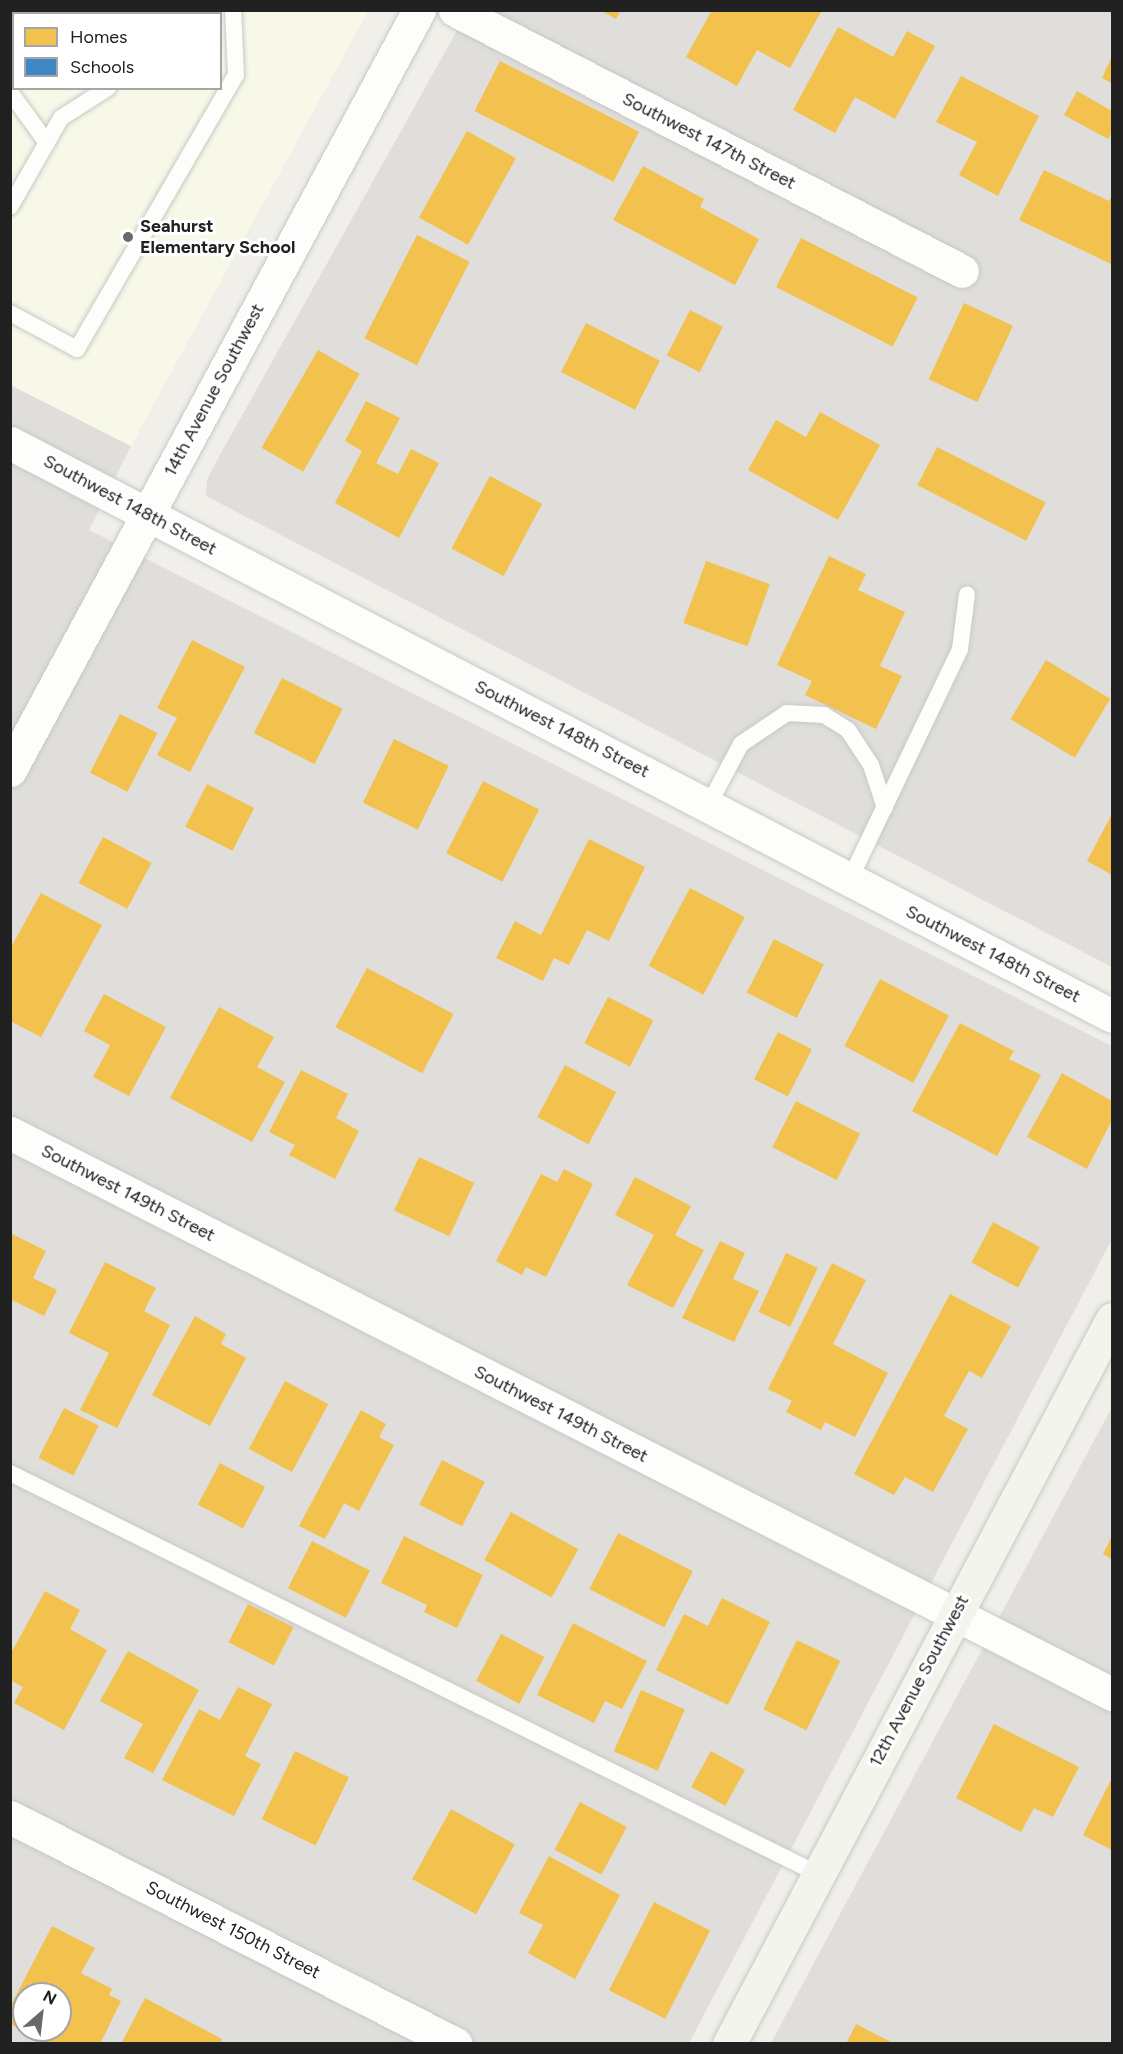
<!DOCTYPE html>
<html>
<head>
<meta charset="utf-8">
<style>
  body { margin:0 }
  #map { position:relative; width:1123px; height:2054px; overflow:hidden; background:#f0efea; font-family:Figtree,sans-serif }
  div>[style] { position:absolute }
  .residential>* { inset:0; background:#dfdedb }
  .education>* { inset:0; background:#f7f8e7 }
  .homes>* { inset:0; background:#f2c14e; transform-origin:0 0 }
  .schools>* { inset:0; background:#3f88c5 }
  .roads { filter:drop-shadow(0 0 2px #c8c8c6) drop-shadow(0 0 2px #c8c8c6) }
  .lane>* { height:16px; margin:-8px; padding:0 8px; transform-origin:8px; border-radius:8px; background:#fdfdfc }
  .street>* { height:33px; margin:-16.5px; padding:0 16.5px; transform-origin:16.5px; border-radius:16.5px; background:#fdfdfc }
  .secondary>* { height:33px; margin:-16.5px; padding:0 16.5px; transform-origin:16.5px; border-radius:16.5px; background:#f3f5ec }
  .dots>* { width:16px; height:16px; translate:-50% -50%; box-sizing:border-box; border:3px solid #fff; border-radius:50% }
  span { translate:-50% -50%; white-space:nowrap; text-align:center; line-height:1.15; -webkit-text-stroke:6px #fff; paint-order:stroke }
  .street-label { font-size:18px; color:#212121 }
  .poi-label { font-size:18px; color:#212121; font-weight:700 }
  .left { translate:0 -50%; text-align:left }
  .frame { position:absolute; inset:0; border:12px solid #212121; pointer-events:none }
  .legend { position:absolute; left:12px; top:12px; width:210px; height:78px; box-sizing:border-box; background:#fff; border:2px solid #a6a6a6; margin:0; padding:8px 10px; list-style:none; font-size:18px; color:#212121 }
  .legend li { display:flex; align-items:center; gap:12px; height:30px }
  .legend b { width:30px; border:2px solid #a6a6a6 }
  .north { position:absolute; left:12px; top:1982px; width:60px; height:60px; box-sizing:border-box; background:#fff; border:2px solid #a6a6a6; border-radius:50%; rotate:28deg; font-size:16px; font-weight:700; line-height:24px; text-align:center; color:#212121 }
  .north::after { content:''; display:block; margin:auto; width:21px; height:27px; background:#696967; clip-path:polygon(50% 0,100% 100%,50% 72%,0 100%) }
</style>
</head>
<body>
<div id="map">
  <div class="residential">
    <i style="clip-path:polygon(468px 11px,1112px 11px,1112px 967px,206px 496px,207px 480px,216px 462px)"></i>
    <i style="clip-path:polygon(evenodd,10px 385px,131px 446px,89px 530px,1112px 1046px,1112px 1239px,689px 2043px,11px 2043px,10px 385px,24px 1994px,60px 1994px,60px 2030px,24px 2030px,24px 1994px)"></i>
    <i style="clip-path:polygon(1112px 1407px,1112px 2043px,771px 2043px)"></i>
  </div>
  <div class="education">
    <i style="clip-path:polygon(evenodd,10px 11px,368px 11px,131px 446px,11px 385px,10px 11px,14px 14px,220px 14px,220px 88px,14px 88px,14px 14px)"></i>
  </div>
  <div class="homes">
    <i style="clip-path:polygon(600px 10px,621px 10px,616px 19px)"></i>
    <i style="clip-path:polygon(712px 10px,822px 10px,790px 68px,757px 50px,737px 86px,686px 57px)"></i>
    <i style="clip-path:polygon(838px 27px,893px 57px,907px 31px,935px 46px,895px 119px,855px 97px,835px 133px,793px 110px)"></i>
    <i style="clip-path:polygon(1112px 56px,1112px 83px,1102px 78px)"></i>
    <i style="left:500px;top:61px;width:156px;height:56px;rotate:27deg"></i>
    <i style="clip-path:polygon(961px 76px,1039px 116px,998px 196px,959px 175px,977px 142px,936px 122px)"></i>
    <i style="clip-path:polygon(1077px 91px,1112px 111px,1112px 132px,1108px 139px,1064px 115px)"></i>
    <i style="left:467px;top:131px;width:56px;height:99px;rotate:29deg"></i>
    <i style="clip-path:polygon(643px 166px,704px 199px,700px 207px,759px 239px,735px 285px,613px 220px)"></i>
    <i style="clip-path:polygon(1044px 170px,1109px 201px,1112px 196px,1111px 264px,1019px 220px)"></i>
    <i style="left:417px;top:235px;width:59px;height:116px;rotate:27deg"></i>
    <i style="left:801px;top:238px;width:131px;height:55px;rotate:27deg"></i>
    <i style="left:964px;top:303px;width:54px;height:84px;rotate:25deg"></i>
    <i style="left:690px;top:310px;width:37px;height:51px;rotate:27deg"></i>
    <i style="left:586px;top:323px;width:83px;height:55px;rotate:27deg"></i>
    <i style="left:318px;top:350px;width:48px;height:113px;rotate:30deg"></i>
    <i style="clip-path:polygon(366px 401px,400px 418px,376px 463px,398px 474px,411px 449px,439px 463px,399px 538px,335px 503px,362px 451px,345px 441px)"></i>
    <i style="clip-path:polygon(820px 412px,880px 445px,838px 520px,748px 470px,776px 420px,806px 437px)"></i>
    <i style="left:937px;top:447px;width:122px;height:43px;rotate:27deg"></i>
    <i style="left:490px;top:476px;width:59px;height:82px;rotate:28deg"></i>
    <i style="clip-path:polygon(829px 556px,866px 574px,858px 590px,905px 612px,880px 666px,902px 676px,876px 729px,805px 695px,812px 681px,777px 665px)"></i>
    <i style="left:706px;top:561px;width:68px;height:66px;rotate:20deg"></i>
    <i style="clip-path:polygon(192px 640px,245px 667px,190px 772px,157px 755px,177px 718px,157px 708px)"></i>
    <i style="left:1046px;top:660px;width:75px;height:69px;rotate:31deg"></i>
    <i style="left:282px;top:678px;width:68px;height:62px;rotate:27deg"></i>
    <i style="left:120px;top:714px;width:42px;height:66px;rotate:27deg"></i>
    <i style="left:394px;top:739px;width:61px;height:71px;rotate:26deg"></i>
    <i style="left:483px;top:781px;width:63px;height:81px;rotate:27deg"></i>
    <i style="left:207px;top:784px;width:53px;height:48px;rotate:27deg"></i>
    <i style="clip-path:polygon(1112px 814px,1112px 875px,1087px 861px)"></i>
    <i style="left:103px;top:837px;width:55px;height:52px;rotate:28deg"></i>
    <i style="clip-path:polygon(589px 839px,645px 867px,609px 941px,587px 930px,569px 965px,554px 958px,543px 981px,496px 958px,515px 921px,541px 935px)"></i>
    <i style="left:690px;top:888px;width:62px;height:88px;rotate:28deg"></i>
    <i style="clip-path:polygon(41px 893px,102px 925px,41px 1037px,10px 1021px,10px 949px)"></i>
    <i style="left:774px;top:939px;width:56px;height:60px;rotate:27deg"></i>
    <i style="left:367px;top:968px;width:98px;height:67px;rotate:28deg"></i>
    <i style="left:880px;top:979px;width:78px;height:76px;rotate:28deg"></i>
    <i style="clip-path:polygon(104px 994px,166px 1027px,129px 1096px,93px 1077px,110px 1045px,84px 1031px)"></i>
    <i style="left:608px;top:997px;width:51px;height:52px;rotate:27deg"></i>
    <i style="clip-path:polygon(219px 1007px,274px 1037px,257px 1067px,285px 1082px,252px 1142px,170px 1098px)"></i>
    <i style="clip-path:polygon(960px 1023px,1014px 1051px,1009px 1059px,1041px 1075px,997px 1156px,912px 1111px)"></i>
    <i style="left:778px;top:1032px;width:38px;height:53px;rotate:27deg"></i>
    <i style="left:565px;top:1065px;width:58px;height:59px;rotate:28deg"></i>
    <i style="clip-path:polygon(301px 1070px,348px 1094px,336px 1118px,359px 1131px,335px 1179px,289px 1155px,295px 1145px,269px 1132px)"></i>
    <i style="clip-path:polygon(1062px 1073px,1112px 1101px,1112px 1120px,1087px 1169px,1027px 1137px)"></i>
    <i style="left:796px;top:1101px;width:72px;height:52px;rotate:27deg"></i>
    <i style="left:419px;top:1157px;width:61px;height:59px;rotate:25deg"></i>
    <i style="clip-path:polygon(564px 1169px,593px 1184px,546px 1277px,526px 1267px,522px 1275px,496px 1261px,541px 1174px,557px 1182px)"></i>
    <i style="clip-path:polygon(635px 1177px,691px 1206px,675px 1235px,704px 1250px,673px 1308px,627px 1285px,654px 1235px,615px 1215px)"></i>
    <i style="left:993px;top:1222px;width:53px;height:46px;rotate:28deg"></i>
    <i style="clip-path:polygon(10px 1233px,46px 1251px,33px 1278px,57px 1290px,44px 1316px,10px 1299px)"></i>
    <i style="clip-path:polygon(720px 1241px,745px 1253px,733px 1279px,759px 1291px,734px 1342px,682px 1318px)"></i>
    <i style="left:786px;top:1253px;width:35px;height:65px;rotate:25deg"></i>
    <i style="clip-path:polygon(105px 1262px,156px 1288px,144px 1311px,170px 1325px,117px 1428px,80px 1410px,109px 1353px,69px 1333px)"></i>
    <i style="clip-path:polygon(832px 1263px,866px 1280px,833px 1344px,888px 1373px,855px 1437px,825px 1422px,821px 1430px,786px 1412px,792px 1401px,768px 1389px)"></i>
    <i style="clip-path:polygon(950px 1294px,1011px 1326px,982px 1378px,969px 1371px,944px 1416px,968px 1429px,933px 1492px,905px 1477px,894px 1495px,854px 1474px)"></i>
    <i style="clip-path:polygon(195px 1316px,226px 1334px,221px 1344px,246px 1358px,210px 1426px,152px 1395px)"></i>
    <i style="left:285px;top:1381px;width:49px;height:77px;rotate:28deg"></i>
    <i style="left:64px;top:1408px;width:39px;height:56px;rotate:27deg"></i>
    <i style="clip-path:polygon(361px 1410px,386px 1424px,379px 1437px,394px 1445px,359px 1511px,344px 1503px,325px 1539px,299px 1526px)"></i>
    <i style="left:442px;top:1460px;width:48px;height:50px;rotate:27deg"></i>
    <i style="left:220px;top:1463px;width:51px;height:47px;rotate:28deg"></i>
    <i style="left:511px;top:1512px;width:77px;height:55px;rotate:29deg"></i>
    <i style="left:618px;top:1533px;width:84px;height:63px;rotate:27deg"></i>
    <i style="clip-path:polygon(404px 1536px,483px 1575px,457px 1628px,424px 1612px,427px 1605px,381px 1583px)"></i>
    <i style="clip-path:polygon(1112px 1536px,1112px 1559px,1103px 1554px)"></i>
    <i style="left:312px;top:1541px;width:65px;height:53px;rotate:27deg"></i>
    <i style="clip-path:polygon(45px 1591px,80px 1610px,70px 1629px,107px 1650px,64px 1730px,14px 1703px,23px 1687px,10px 1680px,10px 1655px)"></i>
    <i style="clip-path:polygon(722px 1598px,770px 1622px,728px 1705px,656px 1670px,684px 1614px,708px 1626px)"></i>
    <i style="left:248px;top:1604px;width:51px;height:43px;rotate:27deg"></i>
    <i style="clip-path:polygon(573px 1623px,647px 1661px,622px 1709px,605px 1701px,594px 1723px,537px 1695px)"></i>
    <i style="left:501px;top:1634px;width:49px;height:53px;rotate:28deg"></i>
    <i style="left:797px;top:1640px;width:48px;height:77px;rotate:26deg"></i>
    <i style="clip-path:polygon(128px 1651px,199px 1690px,153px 1773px,124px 1758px,143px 1724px,100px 1701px)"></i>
    <i style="clip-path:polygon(238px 1687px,272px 1704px,245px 1756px,261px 1764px,234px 1816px,162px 1780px,199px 1709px,220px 1720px)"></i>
    <i style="left:641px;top:1690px;width:48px;height:67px;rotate:24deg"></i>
    <i style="clip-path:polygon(994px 1724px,1079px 1767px,1053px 1817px,1034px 1808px,1021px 1832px,956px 1798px)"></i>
    <i style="left:295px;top:1751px;width:60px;height:76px;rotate:26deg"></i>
    <i style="left:711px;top:1751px;width:39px;height:41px;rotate:29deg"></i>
    <i style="clip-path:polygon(1111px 1780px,1112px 1781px,1112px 1850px,1083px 1835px)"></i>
    <i style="left:580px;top:1802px;width:53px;height:54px;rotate:28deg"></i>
    <i style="left:451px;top:1809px;width:73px;height:80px;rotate:29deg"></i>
    <i style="clip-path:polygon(549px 1856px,620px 1895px,575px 1979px,528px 1953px,543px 1925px,519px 1913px)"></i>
    <i style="left:654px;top:1902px;width:63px;height:99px;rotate:27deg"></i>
    <i style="clip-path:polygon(evenodd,52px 1926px,95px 1948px,81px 1973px,112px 1989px,109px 1995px,121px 2001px,100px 2044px,50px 2044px,10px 2024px,10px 2007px,52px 1926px,24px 1994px,60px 1994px,60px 2030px,24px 2030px,24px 1994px)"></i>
    <i style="clip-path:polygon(145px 1998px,222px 2039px,220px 2044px,121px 2044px)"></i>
    <i style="clip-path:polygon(856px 2024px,895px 2044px,846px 2044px)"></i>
  </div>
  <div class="schools">
    <i style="clip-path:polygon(10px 10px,69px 10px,14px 14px,14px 45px)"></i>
  </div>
  <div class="roads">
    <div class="lane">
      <i style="left:10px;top:92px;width:63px;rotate:54deg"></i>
      <i style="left:10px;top:207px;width:103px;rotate:-60.2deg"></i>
      <i style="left:61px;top:118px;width:56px;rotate:-32.6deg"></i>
      <i style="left:10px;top:313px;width:76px;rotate:28.2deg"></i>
      <i style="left:77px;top:349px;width:317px;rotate:-59.9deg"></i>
      <i style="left:236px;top:75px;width:65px;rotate:-92.6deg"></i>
      <i style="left:708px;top:806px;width:70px;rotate:-62deg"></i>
      <i style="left:741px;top:744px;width:55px;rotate:-34deg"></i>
      <i style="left:787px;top:713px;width:37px;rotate:3deg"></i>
      <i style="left:824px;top:715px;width:28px;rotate:32deg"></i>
      <i style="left:848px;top:730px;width:42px;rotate:56.7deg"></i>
      <i style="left:871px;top:765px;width:45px;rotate:72deg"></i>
      <i style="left:850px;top:879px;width:255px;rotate:-64.4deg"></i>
      <i style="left:960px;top:649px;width:55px;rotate:-82.7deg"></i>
      <i style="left:10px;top:1473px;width:902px;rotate:26.39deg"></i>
    </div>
    <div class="street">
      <i style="left:455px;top:10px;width:570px;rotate:27.24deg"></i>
      <i style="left:10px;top:443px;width:1242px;rotate:27.47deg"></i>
      <i style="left:10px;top:770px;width:863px;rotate:-61.71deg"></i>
      <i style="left:10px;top:1133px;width:1237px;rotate:26.98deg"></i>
      <i style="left:10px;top:1817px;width:500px;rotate:27deg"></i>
    </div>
    <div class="secondary">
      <i style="left:729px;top:2044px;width:820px;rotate:-62.15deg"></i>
    </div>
  </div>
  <div class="dots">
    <i style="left:128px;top:237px;background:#696967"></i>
  </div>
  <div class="street-label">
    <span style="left:709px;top:141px;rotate:27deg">Southwest 147th Street</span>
    <span style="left:214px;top:390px;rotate:-62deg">14th Avenue Southwest</span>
    <span style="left:130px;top:505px;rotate:28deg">Southwest 148th Street</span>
    <span style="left:562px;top:729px;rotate:27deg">Southwest 148th Street</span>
    <span style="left:993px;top:954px;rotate:27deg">Southwest 148th Street</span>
    <span style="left:128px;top:1193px;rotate:27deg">Southwest 149th Street</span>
    <span style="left:561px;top:1414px;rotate:27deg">Southwest 149th Street</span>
    <span style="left:919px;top:1681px;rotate:-62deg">12th Avenue Southwest</span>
    <span style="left:233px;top:1930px;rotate:27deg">Southwest 150th Street</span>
  </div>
  <div class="poi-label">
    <span class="left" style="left:140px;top:237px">Seahurst<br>Elementary School</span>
  </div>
  <div class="frame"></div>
  <ul class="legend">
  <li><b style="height:16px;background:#f2c14e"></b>Homes</li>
  <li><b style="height:16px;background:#3f88c5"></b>Schools</li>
  </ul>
  <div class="north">N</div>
</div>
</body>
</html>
